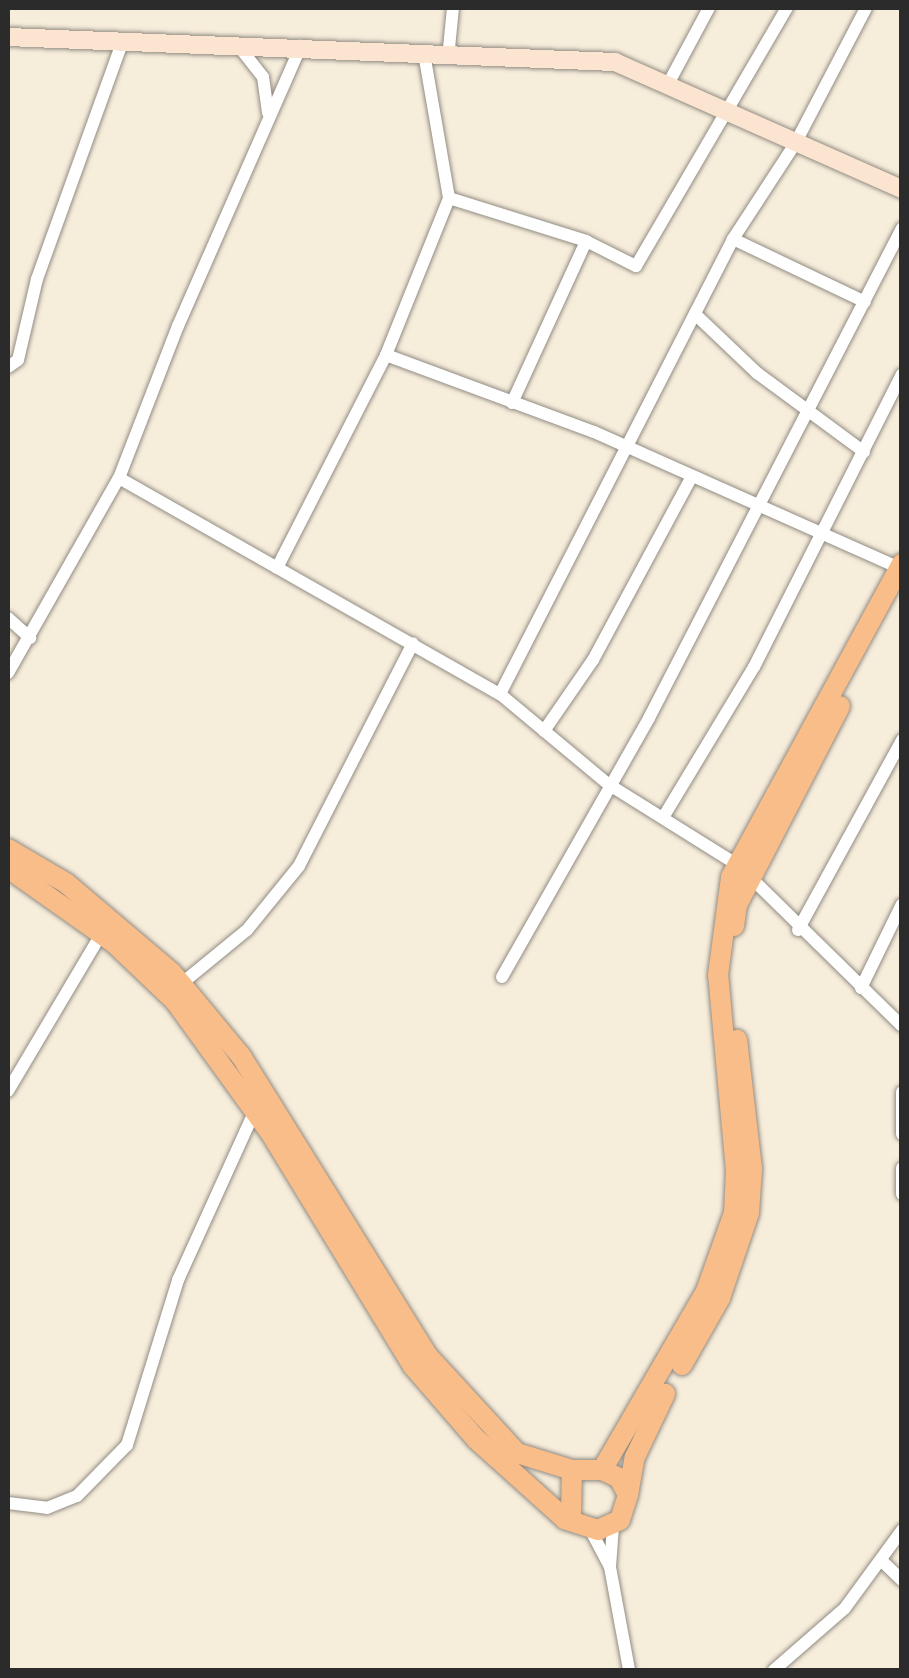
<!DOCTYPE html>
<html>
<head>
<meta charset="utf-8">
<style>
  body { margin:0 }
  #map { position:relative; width:909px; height:1678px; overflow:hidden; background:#f7eddb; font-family:Alegreya,serif }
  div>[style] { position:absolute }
  .roads { filter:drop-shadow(0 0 2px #918c83) drop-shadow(0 0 2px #918c83) }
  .street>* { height:12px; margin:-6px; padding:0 6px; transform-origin:6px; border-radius:6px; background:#fff }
  .secondary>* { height:18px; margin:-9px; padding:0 9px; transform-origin:9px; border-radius:9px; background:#fce5d0 }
  .primary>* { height:20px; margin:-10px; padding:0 10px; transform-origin:10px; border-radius:10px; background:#f8bd89 }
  span { translate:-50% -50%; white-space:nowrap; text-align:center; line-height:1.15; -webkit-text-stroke:8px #fdfcf7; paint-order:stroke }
  .frame { position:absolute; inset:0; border:10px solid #2b2b2b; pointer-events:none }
</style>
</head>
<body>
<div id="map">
  <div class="roads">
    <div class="street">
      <i style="left:237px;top:44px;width:42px;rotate:51.8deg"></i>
      <i style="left:263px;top:77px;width:36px;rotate:82deg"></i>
      <i style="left:448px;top:58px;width:50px;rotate:-84.3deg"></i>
      <i style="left:668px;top:84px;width:86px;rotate:-61.7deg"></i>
      <i style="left:449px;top:198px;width:144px;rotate:17.4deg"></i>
      <i style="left:586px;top:241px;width:56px;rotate:26.6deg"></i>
      <i style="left:636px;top:266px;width:299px;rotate:-59.7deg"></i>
      <i style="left:733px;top:239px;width:146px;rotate:25.5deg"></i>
      <i style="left:695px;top:314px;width:86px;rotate:43.6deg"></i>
      <i style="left:757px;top:373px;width:133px;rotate:36.4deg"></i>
      <i style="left:386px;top:355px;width:222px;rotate:20.3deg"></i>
      <i style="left:594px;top:432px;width:337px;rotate:24deg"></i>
      <i style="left:8px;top:367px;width:12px;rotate:-35deg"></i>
      <i style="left:18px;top:360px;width:83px;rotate:-76.8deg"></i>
      <i style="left:37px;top:279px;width:254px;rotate:-70.2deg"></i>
      <i style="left:512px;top:403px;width:178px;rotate:-65.4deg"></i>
      <i style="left:119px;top:478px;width:438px;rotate:29.6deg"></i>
      <i style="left:500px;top:694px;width:141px;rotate:39.8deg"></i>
      <i style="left:608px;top:784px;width:155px;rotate:32deg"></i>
      <i style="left:739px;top:866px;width:228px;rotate:44.5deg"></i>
      <i style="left:277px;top:568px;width:239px;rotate:-62.9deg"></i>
      <i style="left:386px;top:355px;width:169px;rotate:-68.1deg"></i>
      <i style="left:449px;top:198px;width:141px;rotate:-99.8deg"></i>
      <i style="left:8px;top:618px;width:30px;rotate:42deg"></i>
      <i style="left:8px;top:673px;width:224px;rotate:-60.4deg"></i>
      <i style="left:119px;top:478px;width:163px;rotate:-68.8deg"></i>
      <i style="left:178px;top:326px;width:306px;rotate:-66.3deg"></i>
      <i style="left:500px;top:694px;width:511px;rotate:-62.88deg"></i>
      <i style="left:733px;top:239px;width:113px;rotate:-56.9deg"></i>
      <i style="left:795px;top:144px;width:153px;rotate:-62.4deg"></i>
      <i style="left:544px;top:731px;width:86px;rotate:-55.4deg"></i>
      <i style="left:593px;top:660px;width:209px;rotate:-61.7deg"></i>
      <i style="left:664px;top:816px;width:174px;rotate:-58.9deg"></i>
      <i style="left:754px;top:667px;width:328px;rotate:-63.2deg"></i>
      <i style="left:798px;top:930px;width:217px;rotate:-61.3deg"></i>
      <i style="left:502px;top:977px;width:298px;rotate:-60.4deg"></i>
      <i style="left:649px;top:718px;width:551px;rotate:-62.69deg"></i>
      <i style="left:181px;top:984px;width:85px;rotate:-39.3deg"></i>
      <i style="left:247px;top:930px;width:82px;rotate:-50.9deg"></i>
      <i style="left:299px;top:866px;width:250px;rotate:-62.9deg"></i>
      <i style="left:861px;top:988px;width:93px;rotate:-64deg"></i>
      <i style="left:8px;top:1091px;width:184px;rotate:-59.3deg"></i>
      <i style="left:902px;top:1092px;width:42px;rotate:90deg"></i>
      <i style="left:902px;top:1168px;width:26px;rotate:90deg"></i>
      <i style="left:8px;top:1503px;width:39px;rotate:7deg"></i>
      <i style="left:47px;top:1508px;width:32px;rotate:-22deg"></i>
      <i style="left:77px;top:1496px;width:71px;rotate:-45.6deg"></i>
      <i style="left:127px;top:1445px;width:173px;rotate:-72.8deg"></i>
      <i style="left:178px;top:1280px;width:187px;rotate:-65.6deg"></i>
      <i style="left:613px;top:1526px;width:41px;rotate:94.2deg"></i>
      <i style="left:610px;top:1567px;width:105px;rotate:79.5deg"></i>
      <i style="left:590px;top:1529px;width:41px;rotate:62.2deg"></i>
      <i style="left:881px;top:1560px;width:29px;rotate:44deg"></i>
      <i style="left:774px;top:1670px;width:94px;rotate:-41.1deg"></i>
      <i style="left:845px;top:1608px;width:97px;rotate:-53.8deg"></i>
    </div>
    <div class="secondary">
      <i style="left:8px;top:37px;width:608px;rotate:2.36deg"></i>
      <i style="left:615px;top:62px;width:314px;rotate:23.9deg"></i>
    </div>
    <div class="primary">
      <i style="left:8px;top:849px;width:67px;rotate:30.4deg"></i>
      <i style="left:66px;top:883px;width:139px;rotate:40.3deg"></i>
      <i style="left:172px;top:973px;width:108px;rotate:50.3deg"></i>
      <i style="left:241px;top:1056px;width:352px;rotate:58.1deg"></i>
      <i style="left:427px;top:1355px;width:133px;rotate:47.4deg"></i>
      <i style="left:517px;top:1453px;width:58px;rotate:17.2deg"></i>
      <i style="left:8px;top:868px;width:130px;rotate:35.3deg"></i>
      <i style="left:114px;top:943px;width:84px;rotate:43.6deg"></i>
      <i style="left:175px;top:1001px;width:162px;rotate:54.1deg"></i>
      <i style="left:270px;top:1132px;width:274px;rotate:58.6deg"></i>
      <i style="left:413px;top:1366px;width:96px;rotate:49.2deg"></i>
      <i style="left:476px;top:1439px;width:120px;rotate:42deg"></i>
      <i style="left:734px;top:926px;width:21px;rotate:-82deg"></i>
      <i style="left:737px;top:905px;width:224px;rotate:-62.6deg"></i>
      <i style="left:682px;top:1365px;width:77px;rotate:-60.4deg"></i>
      <i style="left:720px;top:1298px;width:90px;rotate:-71.2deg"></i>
      <i style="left:749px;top:1213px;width:44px;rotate:-86.1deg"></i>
      <i style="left:752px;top:1169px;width:130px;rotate:-96.6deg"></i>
      <i style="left:572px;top:1470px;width:30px"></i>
      <i style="left:602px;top:1470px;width:19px;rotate:25deg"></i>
      <i style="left:619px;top:1478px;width:19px;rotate:62deg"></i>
      <i style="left:628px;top:1495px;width:26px;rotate:108deg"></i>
      <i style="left:620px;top:1520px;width:24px;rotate:156deg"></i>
      <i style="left:598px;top:1530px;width:35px;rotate:-162deg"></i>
      <i style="left:565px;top:1519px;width:8px;rotate:-40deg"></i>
      <i style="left:571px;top:1514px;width:44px;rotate:-88.7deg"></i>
      <i style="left:602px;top:1470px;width:207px;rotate:-59.8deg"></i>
      <i style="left:706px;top:1291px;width:83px;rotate:-70.3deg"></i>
      <i style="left:734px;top:1213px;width:42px;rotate:-87.3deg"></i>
      <i style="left:736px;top:1171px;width:197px;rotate:-95.2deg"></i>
      <i style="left:718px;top:975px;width:99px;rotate:-82.4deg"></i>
      <i style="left:731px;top:877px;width:357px;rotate:-61.4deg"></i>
      <i style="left:628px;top:1495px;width:39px;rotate:-80deg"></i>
      <i style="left:635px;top:1457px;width:70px;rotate:-64.5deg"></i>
    </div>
  </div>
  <div class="frame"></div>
</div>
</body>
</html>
